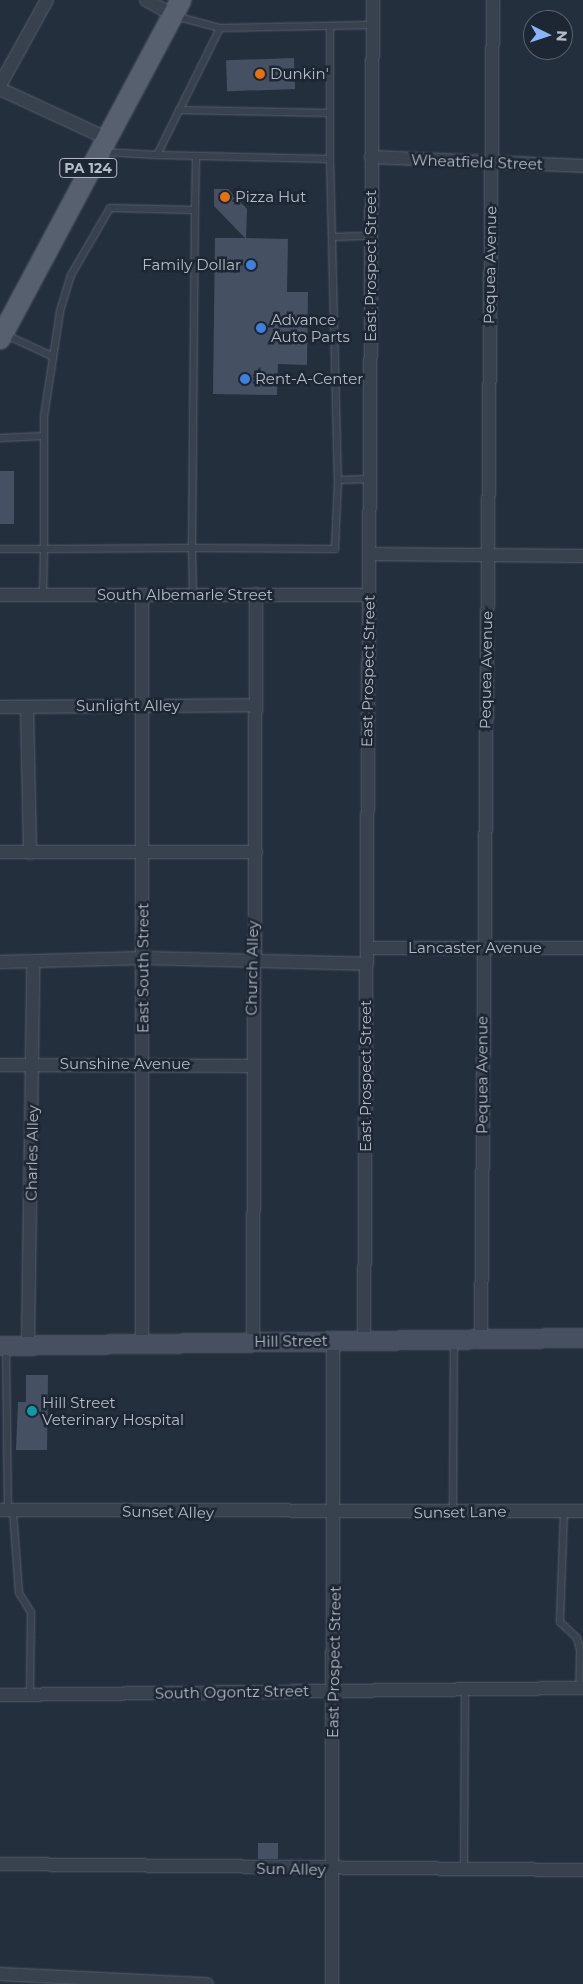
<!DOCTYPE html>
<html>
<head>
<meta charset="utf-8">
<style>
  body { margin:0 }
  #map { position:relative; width:583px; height:1984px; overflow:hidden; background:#242f3e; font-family:Montserrat,sans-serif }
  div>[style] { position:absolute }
  .building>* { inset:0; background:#455162; transform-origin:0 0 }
  .roads { filter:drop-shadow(0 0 1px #565f6c) drop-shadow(0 0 1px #565f6c) }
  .lane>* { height:6px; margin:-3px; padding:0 3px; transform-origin:3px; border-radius:3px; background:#38414e }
  .street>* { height:12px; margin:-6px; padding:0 6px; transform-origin:6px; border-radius:6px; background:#38414e }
  .secondary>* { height:18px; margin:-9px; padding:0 9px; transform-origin:9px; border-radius:9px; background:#465061 }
  .primary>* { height:20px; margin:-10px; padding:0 10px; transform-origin:10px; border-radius:10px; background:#56606e }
  .dots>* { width:14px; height:14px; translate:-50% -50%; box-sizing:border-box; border:2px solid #1d2633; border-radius:50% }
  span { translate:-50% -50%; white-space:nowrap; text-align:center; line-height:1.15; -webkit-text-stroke:5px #1d2633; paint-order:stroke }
  .shield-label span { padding:1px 4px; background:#1d2633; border:1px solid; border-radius:4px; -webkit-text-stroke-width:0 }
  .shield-label { font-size:14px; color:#b4bcc9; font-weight:700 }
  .poi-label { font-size:15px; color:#b4bcc9 }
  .left { translate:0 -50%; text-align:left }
  .right { translate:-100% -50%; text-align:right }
  .street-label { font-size:15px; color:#b4bcc9 }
  .north { position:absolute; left:523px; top:10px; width:50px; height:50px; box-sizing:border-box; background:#1d2633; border:1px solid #59626f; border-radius:50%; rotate:94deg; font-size:14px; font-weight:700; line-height:20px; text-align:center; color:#b4bcc9 }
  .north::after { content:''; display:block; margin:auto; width:18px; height:22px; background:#8ab4f8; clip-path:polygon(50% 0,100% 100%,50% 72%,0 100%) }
</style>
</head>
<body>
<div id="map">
  <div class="building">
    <i style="left:294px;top:58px;width:31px;height:68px;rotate:88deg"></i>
    <i style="clip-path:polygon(214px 189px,228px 189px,247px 209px,246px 238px,288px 239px,287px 292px,308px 292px,307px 365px,278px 364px,277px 395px,213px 394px,215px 238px,245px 238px,214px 206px)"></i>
    <i style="left:0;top:471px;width:14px;height:53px"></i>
    <i style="clip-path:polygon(26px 1375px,48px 1375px,47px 1450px,16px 1450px,18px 1402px,26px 1402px)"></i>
    <i style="left:258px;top:1843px;width:20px;height:16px"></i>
  </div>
  <div class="roads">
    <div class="lane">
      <i style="left:175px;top:16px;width:47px;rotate:14.9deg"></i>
      <i style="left:220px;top:28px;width:152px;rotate:-1.1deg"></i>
      <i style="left:179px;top:110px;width:151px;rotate:1.1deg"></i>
      <i style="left:103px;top:152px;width:54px;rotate:3.2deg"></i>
      <i style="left:157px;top:155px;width:142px;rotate:-63.6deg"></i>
      <i style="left:157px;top:155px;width:173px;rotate:1.3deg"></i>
      <i style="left:330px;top:159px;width:321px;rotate:88.6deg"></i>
      <i style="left:330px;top:159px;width:133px;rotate:-90deg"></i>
      <i style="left:195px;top:210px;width:54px;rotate:-88.9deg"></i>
      <i style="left:332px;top:237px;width:38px;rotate:-2deg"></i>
      <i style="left:6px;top:335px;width:51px;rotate:24.5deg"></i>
      <i style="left:0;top:438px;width:44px;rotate:-2.6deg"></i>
      <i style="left:0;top:549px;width:44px"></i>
      <i style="left:44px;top:549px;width:46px;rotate:91.2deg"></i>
      <i style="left:193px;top:595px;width:47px;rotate:-91.2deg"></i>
      <i style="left:192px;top:548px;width:338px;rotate:-89.5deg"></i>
      <i style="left:195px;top:210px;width:85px;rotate:-178.7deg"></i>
      <i style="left:110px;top:208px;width:78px;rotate:120.2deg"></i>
      <i style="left:71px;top:275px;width:39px;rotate:107deg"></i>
      <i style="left:60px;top:312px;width:106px;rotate:98.7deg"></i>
      <i style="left:44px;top:417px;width:132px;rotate:90deg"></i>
      <i style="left:44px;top:549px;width:148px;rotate:-0.4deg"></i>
      <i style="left:192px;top:548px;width:143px;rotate:0.4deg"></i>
      <i style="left:335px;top:549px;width:69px;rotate:-87.5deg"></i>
      <i style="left:338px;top:480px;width:32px;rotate:-2deg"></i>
      <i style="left:6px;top:1347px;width:163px;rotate:89.3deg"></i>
      <i style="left:13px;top:1511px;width:82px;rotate:85.8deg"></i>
      <i style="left:19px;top:1593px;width:22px;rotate:58deg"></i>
      <i style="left:31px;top:1612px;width:82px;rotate:90.7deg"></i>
      <i style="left:453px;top:1511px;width:170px;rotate:-89.7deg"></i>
      <i style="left:564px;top:1511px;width:111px;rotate:92.1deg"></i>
      <i style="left:560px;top:1622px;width:23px;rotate:43deg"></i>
      <i style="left:577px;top:1638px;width:12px;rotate:76deg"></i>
      <i style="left:580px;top:1650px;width:39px;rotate:91deg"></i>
      <i style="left:464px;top:1870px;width:180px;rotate:-89.7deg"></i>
    </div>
    <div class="street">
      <i style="left:146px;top:0;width:31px;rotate:29deg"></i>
      <i style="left:0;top:85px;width:97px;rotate:-61.1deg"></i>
      <i style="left:0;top:89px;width:115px;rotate:24.8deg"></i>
      <i style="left:371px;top:157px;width:212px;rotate:2.4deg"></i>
      <i style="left:371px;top:554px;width:212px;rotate:0.5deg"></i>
      <i style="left:0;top:595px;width:369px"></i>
      <i style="left:142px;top:595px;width:747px;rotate:90deg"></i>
      <i style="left:0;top:707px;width:255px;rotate:-0.4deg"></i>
      <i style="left:27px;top:707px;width:146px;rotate:88.8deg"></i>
      <i style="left:0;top:852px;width:256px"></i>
      <i style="left:367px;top:948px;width:216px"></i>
      <i style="left:0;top:962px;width:144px;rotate:-1.6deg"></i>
      <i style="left:144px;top:958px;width:223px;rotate:1.5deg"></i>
      <i style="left:0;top:1065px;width:251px;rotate:0.2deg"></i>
      <i style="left:481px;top:1340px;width:1340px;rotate:-89.49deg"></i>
      <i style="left:253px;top:1341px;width:747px;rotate:-89.77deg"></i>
      <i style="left:364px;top:1342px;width:1342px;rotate:-89.62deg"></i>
      <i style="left:28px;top:1344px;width:381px;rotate:-89.2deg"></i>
      <i style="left:0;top:1510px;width:583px;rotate:0.1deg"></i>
      <i style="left:0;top:1695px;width:583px;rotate:-0.69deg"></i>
      <i style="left:0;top:1864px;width:583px;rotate:0.59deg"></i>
      <i style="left:0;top:1974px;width:207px;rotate:2.8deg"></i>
      <i style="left:332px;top:1984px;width:644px;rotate:-89.91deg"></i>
    </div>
    <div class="secondary">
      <i style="left:0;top:1346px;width:583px;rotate:-0.79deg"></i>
    </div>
    <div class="primary">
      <i style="left:0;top:339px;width:384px;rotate:-61.9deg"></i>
    </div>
  </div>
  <div class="dots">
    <i style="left:260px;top:74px;background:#e8710a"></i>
    <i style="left:225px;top:197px;background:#e8710a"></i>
    <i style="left:251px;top:265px;background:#3f7fe0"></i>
    <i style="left:261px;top:328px;background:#3f7fe0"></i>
    <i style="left:245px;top:379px;background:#3f7fe0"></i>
    <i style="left:32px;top:1411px;background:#0f9aa8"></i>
  </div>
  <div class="shield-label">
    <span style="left:88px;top:168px">PA 124</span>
  </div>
  <div class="poi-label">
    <span class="left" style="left:270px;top:74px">Dunkin'</span>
    <span class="left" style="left:235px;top:197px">Pizza Hut</span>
    <span class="right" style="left:241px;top:265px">Family Dollar</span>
    <span class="left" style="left:271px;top:328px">Advance<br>Auto Parts</span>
    <span class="left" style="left:255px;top:379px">Rent-A-Center</span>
    <span class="left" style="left:42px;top:1411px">Hill Street<br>Veterinary Hospital</span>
  </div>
  <div class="street-label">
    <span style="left:477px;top:162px;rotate:2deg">Wheatfield Street</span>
    <span style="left:490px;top:265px;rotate:-89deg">Pequea Avenue</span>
    <span style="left:371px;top:266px;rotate:-90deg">East Prospect Street</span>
    <span style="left:185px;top:595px">South Albemarle Street</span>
    <span style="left:486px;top:670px;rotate:-89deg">Pequea Avenue</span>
    <span style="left:368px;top:671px;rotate:-89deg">East Prospect Street</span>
    <span style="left:128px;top:706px">Sunlight Alley</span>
    <span style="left:475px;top:948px">Lancaster Avenue</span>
    <span style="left:143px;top:968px;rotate:-90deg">East South Street</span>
    <span style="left:252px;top:968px;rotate:-89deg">Church Alley</span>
    <span style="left:125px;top:1064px">Sunshine Avenue</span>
    <span style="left:482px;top:1075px;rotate:-90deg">Pequea Avenue</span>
    <span style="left:366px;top:1076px;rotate:-90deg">East Prospect Street</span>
    <span style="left:32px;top:1153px;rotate:-89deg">Charles Alley</span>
    <span style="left:291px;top:1341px;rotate:-1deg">Hill Street</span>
    <span style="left:168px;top:1512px;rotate:1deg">Sunset Alley</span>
    <span style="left:460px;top:1512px;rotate:-1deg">Sunset Lane</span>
    <span style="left:334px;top:1662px;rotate:-89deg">East Prospect Street</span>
    <span style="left:232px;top:1692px;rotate:-1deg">South Ogontz Street</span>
    <span style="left:291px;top:1869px;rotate:1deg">Sun Alley</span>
  </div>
  <div class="north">N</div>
</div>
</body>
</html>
